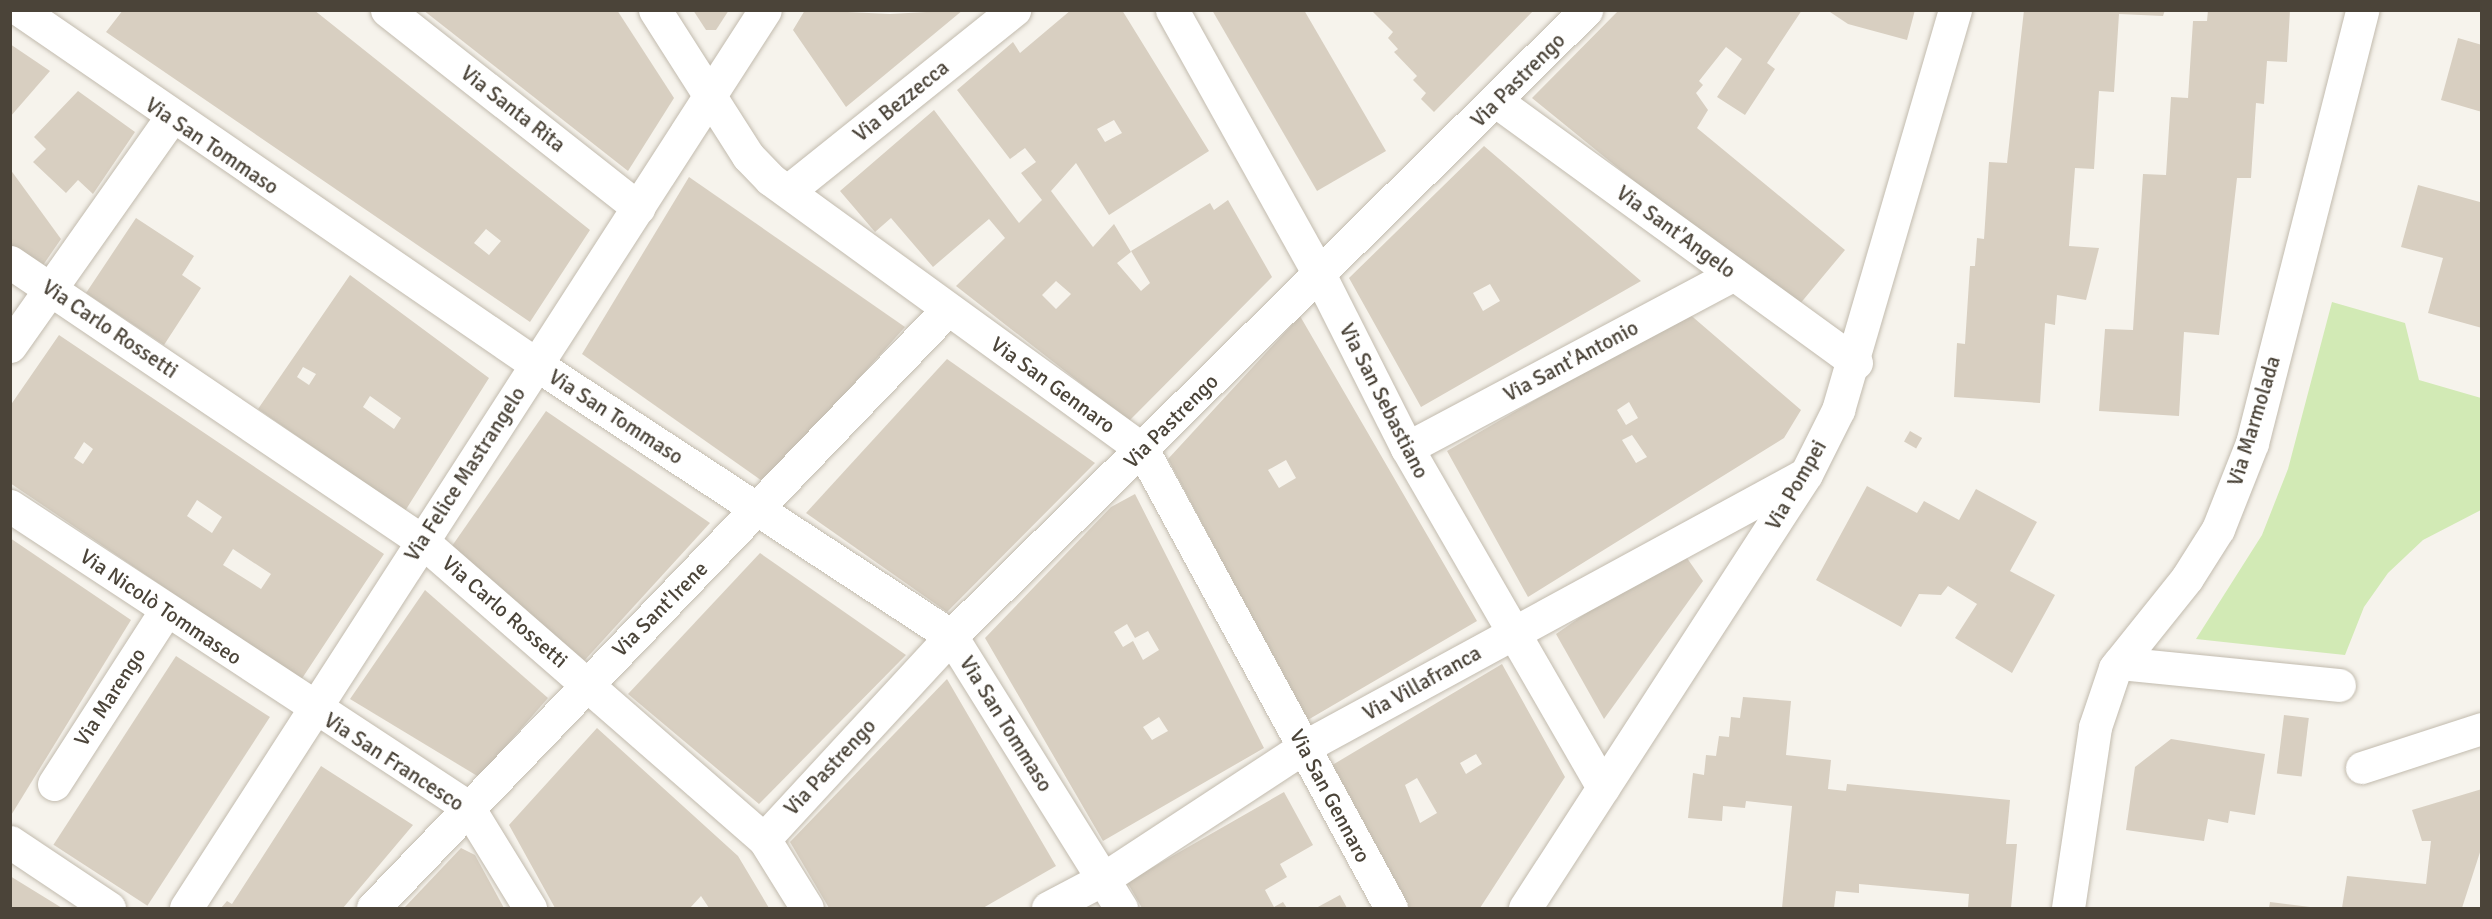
<!DOCTYPE html>
<html>
<head>
<meta charset="utf-8">
<style>
  body { margin:0 }
  #map { position:relative; width:2492px; height:919px; overflow:hidden; background:#f6f3ec; font-family:Signika,sans-serif }
  div>[style] { position:absolute }
  .green>* { inset:0; background:#d2eab5 }
  .building>* { inset:0; background:#d8cfc1; transform-origin:0 0 }
  .roads { filter:drop-shadow(0 0 2px #c2bbae) drop-shadow(0 0 2px #c2bbae) }
  .pedestrian>* { height:32px; margin:-16px; padding:0 16px; transform-origin:16px; border-radius:16px; background:#fff }
  .minor>* { height:33px; margin:-16.5px; padding:0 16.5px; transform-origin:16.5px; border-radius:16.5px; background:#fff }
  span { translate:-50% -50%; white-space:nowrap; text-align:center; line-height:1.15; -webkit-text-stroke:4.5px #fff; paint-order:stroke }
  .street-label { font-size:21px; color:#4b4439 }
  .frame { position:absolute; inset:0; border:12px solid #4b4439; pointer-events:none }
</style>
</head>
<body>
<div id="map">
  <div class="green">
    <i style="clip-path:polygon(2332px 302px,2405px 323px,2419px 380px,2481px 398px,2481px 510px,2423px 540px,2388px 573px,2364px 607px,2345px 655px,2196px 639px,2262px 535px,2288px 469px)"></i>
  </div>
  <div class="building">
    <i style="clip-path:polygon(evenodd,123px 10px,314px 10px,590px 230px,530px 322px,106px 32px,123px 10px,486px 229px,501px 241px,489px 255px,474px 243px,486px 229px)"></i>
    <i style="clip-path:polygon(423px 10px,617px 10px,674px 98px,628px 171px)"></i>
    <i style="clip-path:polygon(693px 10px,729px 10px,716px 30px,706px 30px)"></i>
    <i style="clip-path:polygon(805px 10px,890px 14px,963px 10px,846px 107px,793px 30px)"></i>
    <i style="clip-path:polygon(evenodd,1071px 10px,1122px 10px,1209px 151px,1109px 215px,1076px 163px,1051px 191px,1093px 247px,1114px 224px,1131px 252px,1117px 263px,1141px 291px,1150px 283px,1131px 251px,1210px 203px,1214px 210px,1228px 200px,1272px 277px,1129px 421px,956px 286px,1005px 238px,989px 219px,933px 267px,891px 218px,875px 232px,840px 191px,934px 110px,1019px 223px,1042px 200px,1021px 173px,1036px 162px,1025px 148px,1010px 159px,957px 90px,1013px 42px,1020px 53px,1071px 10px,1114px 120px,1122px 133px,1105px 142px,1097px 129px,1114px 120px,1071px 10px,1056px 281px,1071px 294px,1056px 309px,1042px 295px,1056px 281px)"></i>
    <i style="clip-path:polygon(1212px 10px,1304px 10px,1386px 151px,1317px 191px)"></i>
    <i style="clip-path:polygon(1371px 10px,1534px 10px,1434px 112px,1421px 99px,1426px 93px,1413px 80px,1417px 76px,1394px 52px,1398px 49px,1388px 38px,1393px 32px)"></i>
    <i style="clip-path:polygon(1619px 10px,1802px 10px,1767px 63px,1775px 69px,1745px 115px,1717px 97px,1742px 59px,1726px 47px,1699px 81px,1703px 85px,1696px 93px,1708px 110px,1697px 128px,1845px 250px,1794px 311px,1532px 98px)"></i>
    <i style="clip-path:polygon(1827px 10px,1915px 10px,1907px 40px,1848px 24px)"></i>
    <i style="clip-path:polygon(2024px 10px,2165px 10px,2163px 16px,2119px 14px,2114px 92px,2099px 91px,2094px 169px,2075px 168px,2069px 246px,2099px 248px,2086px 300px,2057px 295px,2055px 325px,2045px 323px,2040px 403px,1954px 397px,1957px 343px,1965px 344px,1970px 266px,1975px 266px,1977px 238px,1984px 239px,1989px 162px,2007px 163px)"></i>
    <i style="clip-path:polygon(2208px 10px,2290px 10px,2287px 62px,2267px 61px,2264px 104px,2256px 103px,2251px 178px,2237px 178px,2219px 335px,2184px 332px,2179px 416px,2099px 411px,2105px 329px,2133px 330px,2143px 174px,2166px 175px,2171px 97px,2188px 98px,2193px 21px,2207px 21px)"></i>
    <i style="clip-path:polygon(2458px 38px,2482px 45px,2482px 112px,2441px 100px)"></i>
    <i style="clip-path:polygon(10px 44px,50px 71px,10px 117px)"></i>
    <i style="clip-path:polygon(78px 91px,135px 132px,93px 194px,78px 180px,66px 193px,33px 162px,46px 149px,34px 137px)"></i>
    <i style="clip-path:polygon(evenodd,1484px 146px,1641px 281px,1421px 407px,1349px 278px,1484px 146px,1490px 284px,1500px 301px,1483px 311px,1473px 293px,1490px 284px)"></i>
    <i style="clip-path:polygon(10px 169px,61px 239px,39px 271px,10px 252px)"></i>
    <i style="clip-path:polygon(689px 177px,905px 327px,765px 483px,582px 354px)"></i>
    <i style="clip-path:polygon(2418px 185px,2480px 202px,2482px 328px,2428px 313px,2443px 258px,2401px 247px)"></i>
    <i style="clip-path:polygon(136px 218px,194px 256px,182px 275px,201px 288px,164px 345px,86px 293px)"></i>
    <i style="clip-path:polygon(evenodd,350px 275px,489px 378px,405px 511px,258px 409px,350px 275px,303px 367px,316px 374px,309px 385px,297px 377px,303px 367px,350px 275px,370px 396px,401px 418px,394px 429px,363px 407px,370px 396px)"></i>
    <i style="clip-path:polygon(evenodd,1687px 312px,1801px 410px,1784px 438px,1528px 597px,1447px 451px,1687px 312px,1629px 402px,1638px 418px,1626px 425px,1617px 410px,1629px 402px,1687px 312px,1632px 435px,1647px 457px,1636px 463px,1622px 440px,1632px 435px)"></i>
    <i style="clip-path:polygon(evenodd,1300px 316px,1477px 621px,1306px 721px,1168px 459px,1300px 316px,1286px 460px,1296px 478px,1279px 488px,1268px 470px,1286px 460px)"></i>
    <i style="clip-path:polygon(evenodd,59px 335px,384px 554px,301px 680px,10px 483px,10px 406px,59px 335px,84px 442px,93px 449px,83px 464px,74px 458px,84px 442px,59px 335px,197px 500px,222px 517px,212px 533px,187px 516px,197px 500px,59px 335px,233px 549px,271px 574px,261px 589px,223px 565px,233px 549px)"></i>
    <i style="clip-path:polygon(947px 359px,1095px 463px,947px 612px,806px 513px)"></i>
    <i style="clip-path:polygon(546px 411px,710px 523px,584px 661px,452px 546px)"></i>
    <i style="left:1910px;top:431px;width:14px;height:12px;rotate:30deg"></i>
    <i style="clip-path:polygon(1867px 486px,1917px 513px,1924px 501px,1959px 520px,1976px 489px,2037px 522px,2010px 571px,2055px 595px,2012px 673px,1955px 638px,1977px 604px,1948px 586px,1941px 595px,1919px 594px,1901px 627px,1816px 580px)"></i>
    <i style="clip-path:polygon(evenodd,1135px 494px,1264px 748px,1103px 841px,985px 638px,1111px 507px,1135px 494px,1127px 624px,1135px 638px,1148px 631px,1159px 650px,1143px 660px,1133px 641px,1123px 647px,1114px 632px,1127px 624px,1135px 494px,1159px 717px,1168px 731px,1152px 740px,1143px 727px,1159px 717px)"></i>
    <i style="clip-path:polygon(10px 538px,131px 620px,10px 817px)"></i>
    <i style="clip-path:polygon(1680px 548px,1703px 581px,1604px 719px,1556px 634px)"></i>
    <i style="clip-path:polygon(760px 553px,906px 655px,759px 804px,628px 694px)"></i>
    <i style="clip-path:polygon(425px 590px,548px 698px,479px 777px,350px 699px)"></i>
    <i style="left:176px;top:656px;width:112px;height:225px;rotate:33deg"></i>
    <i style="clip-path:polygon(evenodd,1502px 664px,1565px 777px,1480px 908px,1403px 908px,1329px 767px,1502px 664px,1476px 754px,1482px 764px,1466px 774px,1460px 763px,1476px 754px,1502px 664px,1417px 778px,1437px 813px,1420px 823px,1405px 785px,1417px 778px)"></i>
    <i style="clip-path:polygon(947px 679px,1056px 866px,983px 908px,829px 908px,790px 842px)"></i>
    <i style="clip-path:polygon(1743px 697px,1791px 701px,1786px 755px,1831px 760px,1828px 789px,1846px 791px,1847px 784px,2010px 800px,2006px 844px,2017px 844px,2011px 908px,1968px 907px,1969px 894px,1859px 884px,1859px 893px,1836px 891px,1834px 908px,1782px 908px,1792px 806px,1746px 801px,1745px 808px,1723px 806px,1722px 821px,1688px 818px,1693px 773px,1704px 775px,1706px 755px,1716px 756px,1719px 736px,1729px 737px,1731px 717px,1740px 718px)"></i>
    <i style="left:2284px;top:715px;width:25px;height:59px;rotate:7deg"></i>
    <i style="clip-path:polygon(597px 728px,738px 856px,769px 908px,709px 908px,701px 896px,690px 908px,555px 908px,509px 825px)"></i>
    <i style="clip-path:polygon(2171px 739px,2265px 754px,2255px 815px,2230px 811px,2228px 823px,2208px 819px,2204px 841px,2126px 830px,2135px 767px)"></i>
    <i style="clip-path:polygon(321px 766px,413px 825px,343px 908px,221px 908px,227px 901px,232px 904px)"></i>
    <i style="clip-path:polygon(2482px 789px,2482px 846px,2462px 908px,2342px 908px,2347px 876px,2426px 884px,2431px 841px,2422px 841px,2412px 810px)"></i>
    <i style="clip-path:polygon(1284px 792px,1313px 845px,1280px 864px,1287px 877px,1265px 890px,1274px 907px,1283px 902px,1287px 908px,1142px 908px,1127px 882px)"></i>
    <i style="clip-path:polygon(461px 848px,475px 855px,504px 908px,404px 908px)"></i>
    <i style="clip-path:polygon(10px 876px,62px 908px,10px 908px)"></i>
    <i style="clip-path:polygon(1340px 895px,1347px 908px,1316px 908px)"></i>
    <i style="clip-path:polygon(2270px 902px,2310px 907px,2310px 908px,2269px 908px)"></i>
  </div>
  <div class="roads">
    <div class="pedestrian">
      <i style="left:2362px;top:768px;width:126px;rotate:-18deg"></i>
    </div>
    <div class="minor">
      <i style="left:20px;top:10px;width:627px;rotate:34.48deg"></i>
      <i style="left:537px;top:365px;width:495px;rotate:33.2deg"></i>
      <i style="left:951px;top:636px;width:321px;rotate:58deg"></i>
      <i style="left:387px;top:10px;width:320px;rotate:38.2deg"></i>
      <i style="left:655px;top:10px;width:173px;rotate:57.5deg"></i>
      <i style="left:748px;top:156px;width:32px;rotate:46deg"></i>
      <i style="left:770px;top:179px;width:460px;rotate:36deg"></i>
      <i style="left:1142px;top:449px;width:522px;rotate:61.52deg"></i>
      <i style="left:1172px;top:10px;width:302px;rotate:60.9deg"></i>
      <i style="left:1319px;top:274px;width:195px;rotate:63.2deg"></i>
      <i style="left:1407px;top:448px;width:392px;rotate:60deg"></i>
      <i style="left:1496px;top:101px;width:445px;rotate:36deg"></i>
      <i style="left:788px;top:191px;width:290px;rotate:-38.7deg"></i>
      <i style="left:10px;top:262px;width:498px;rotate:34.1deg"></i>
      <i style="left:422px;top:541px;width:454px;rotate:41.1deg"></i>
      <i style="left:764px;top:839px;width:81px;rotate:58.1deg"></i>
      <i style="left:10px;top:346px;width:278px;rotate:-54.8deg"></i>
      <i style="left:1407px;top:448px;width:370px;rotate:-28deg"></i>
      <i style="left:10px;top:506px;width:548px;rotate:33.31deg"></i>
      <i style="left:468px;top:807px;width:119px;rotate:58.5deg"></i>
      <i style="left:2119px;top:663px;width:221px;rotate:5.7deg"></i>
      <i style="left:54px;top:784px;width:207px;rotate:-57.2deg"></i>
      <i style="left:764px;top:839px;width:276px;rotate:-47.3deg"></i>
      <i style="left:951px;top:636px;width:892px;rotate:-44.59deg"></i>
      <i style="left:10px;top:842px;width:119px;rotate:33.7deg"></i>
      <i style="left:186px;top:908px;width:1068px;rotate:-57.19deg"></i>
      <i style="left:373px;top:908px;width:829px;rotate:-46.17deg"></i>
      <i style="left:1048px;top:908px;width:62px;rotate:-27.8deg"></i>
      <i style="left:1103px;top:879px;width:240px;rotate:-33.3deg"></i>
      <i style="left:1304px;top:747px;width:567px;rotate:-28.55deg"></i>
      <i style="left:1525px;top:908px;width:517px;rotate:-57.08deg"></i>
      <i style="left:1806px;top:474px;width:72px;rotate:-63.4deg"></i>
      <i style="left:1838px;top:410px;width:417px;rotate:-73.7deg"></i>
      <i style="left:2068px;top:908px;width:183px;rotate:-81.5deg"></i>
      <i style="left:2095px;top:727px;width:62px;rotate:-71.3deg"></i>
      <i style="left:2115px;top:668px;width:115px;rotate:-51.3deg"></i>
      <i style="left:2187px;top:578px;width:58px;rotate:-57.7deg"></i>
      <i style="left:2218px;top:529px;width:92px;rotate:-68.4deg"></i>
      <i style="left:2252px;top:443px;width:447px;rotate:-75.7deg"></i>
    </div>
  </div>
  <div class="street-label">
    <span style="left:1518px;top:80px;rotate:-45deg">Via Pastrengo</span>
    <span style="left:901px;top:101px;rotate:-39deg">Via Bezzecca</span>
    <span style="left:513px;top:109px;rotate:38deg">Via Santa Rita</span>
    <span style="left:212px;top:146px;rotate:34deg">Via San Tommaso</span>
    <span style="left:1676px;top:232px;rotate:36deg">Via Sant'Angelo</span>
    <span style="left:110px;top:329px;rotate:34deg">Via Carlo Rossetti</span>
    <span style="left:1571px;top:361px;rotate:-28deg">Via Sant'Antonio</span>
    <span style="left:1053px;top:385px;rotate:36deg">Via San Gennaro</span>
    <span style="left:1384px;top:401px;rotate:63deg">Via San Sebastiano</span>
    <span style="left:616px;top:417px;rotate:33deg">Via San Tommaso</span>
    <span style="left:1171px;top:421px;rotate:-45deg">Via Pastrengo</span>
    <span style="left:2254px;top:421px;rotate:-73deg">Via Marmolada</span>
    <span style="left:465px;top:474px;rotate:-57deg">Via Felice Mastrangelo</span>
    <span style="left:1796px;top:485px;rotate:-60deg">Via Pompei</span>
    <span style="left:161px;top:607px;rotate:34deg">Via Nicolò Tommaseo</span>
    <span style="left:660px;top:609px;rotate:-45deg">Via Sant'Irene</span>
    <span style="left:505px;top:612px;rotate:41deg">Via Carlo Rossetti</span>
    <span style="left:1422px;top:683px;rotate:-29deg">Via Villafranca</span>
    <span style="left:110px;top:697px;rotate:-57deg">Via Marengo</span>
    <span style="left:1006px;top:724px;rotate:58deg">Via San Tommaso</span>
    <span style="left:394px;top:762px;rotate:33deg">Via San Francesco</span>
    <span style="left:830px;top:767px;rotate:-47deg">Via Pastrengo</span>
    <span style="left:1330px;top:796px;rotate:62deg">Via San Gennaro</span>
  </div>
  <div class="frame"></div>
</div>
</body>
</html>
